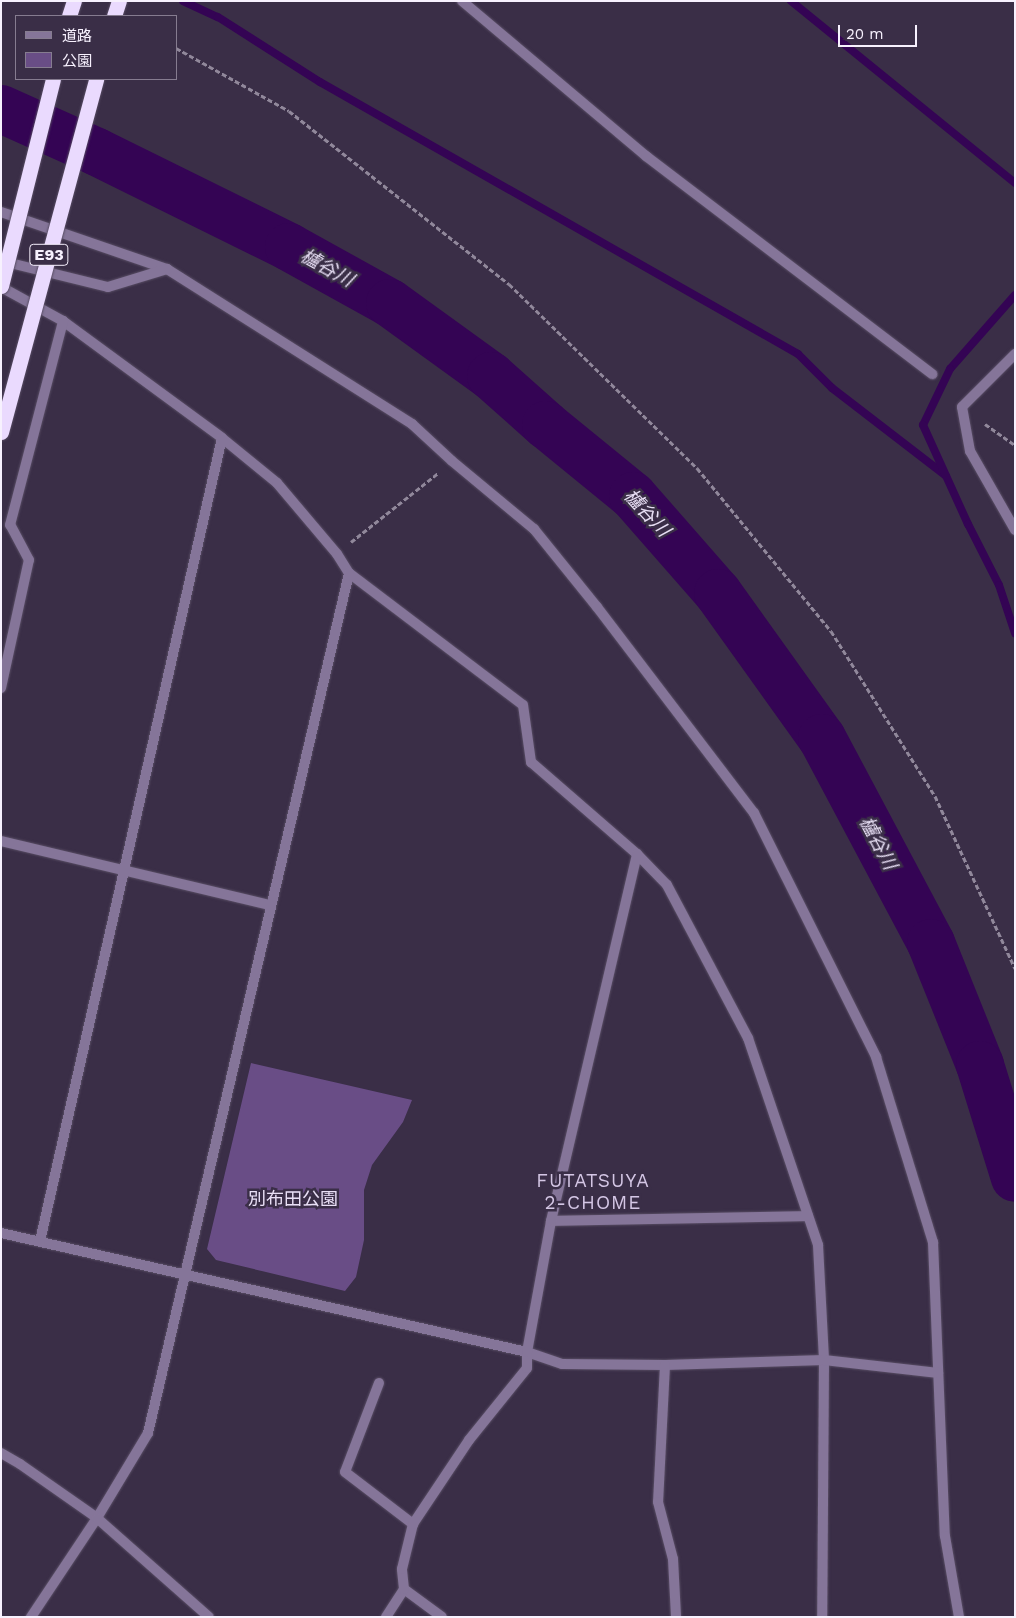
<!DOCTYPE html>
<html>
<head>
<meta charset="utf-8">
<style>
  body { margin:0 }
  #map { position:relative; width:1016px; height:1618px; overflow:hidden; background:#3a2e47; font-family:"Work Sans","Noto Sans JP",sans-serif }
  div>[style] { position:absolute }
  .green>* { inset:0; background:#694d86 }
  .stream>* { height:8px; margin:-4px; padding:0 4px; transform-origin:4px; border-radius:4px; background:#340454 }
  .river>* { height:48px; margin:-24px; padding:0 24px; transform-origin:24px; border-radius:24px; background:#340454 }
  .path>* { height:3px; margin-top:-1.5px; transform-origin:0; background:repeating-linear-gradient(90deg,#91889b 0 5px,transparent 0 7.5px) }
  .roads { filter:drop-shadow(0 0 1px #584d64) drop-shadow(0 0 1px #584d64) }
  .minor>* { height:10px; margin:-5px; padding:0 5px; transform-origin:5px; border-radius:5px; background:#857599 }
  .tertiary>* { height:10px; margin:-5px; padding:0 5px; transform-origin:5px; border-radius:5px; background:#857599 }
  .motorway>* { height:15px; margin:-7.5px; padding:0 7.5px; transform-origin:7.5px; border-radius:7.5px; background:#eadafe }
  .bridges { filter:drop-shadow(0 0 1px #584d64) drop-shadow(0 0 1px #584d64) }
  .motorway-bridge>* { height:15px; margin:-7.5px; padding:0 7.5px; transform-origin:7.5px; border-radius:7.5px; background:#eadafe }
  span { translate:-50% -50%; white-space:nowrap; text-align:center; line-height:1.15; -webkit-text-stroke:5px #3a2e47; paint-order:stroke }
  .shield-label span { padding:1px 4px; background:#3a2e47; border:1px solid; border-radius:4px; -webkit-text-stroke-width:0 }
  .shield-label { font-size:16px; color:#f7f1fe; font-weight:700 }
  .park-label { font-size:18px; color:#e9dff6 }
  .water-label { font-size:19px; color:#e7def4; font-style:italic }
  .neighbourhood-label { font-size:19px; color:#d4c6e5; letter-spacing:1px }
  .frame { position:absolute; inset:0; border:2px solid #f7f1fe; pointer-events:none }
  .legend { position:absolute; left:15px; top:15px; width:162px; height:65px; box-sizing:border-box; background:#3a2e47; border:1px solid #867c90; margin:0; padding:6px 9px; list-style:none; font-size:15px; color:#f7f1fe }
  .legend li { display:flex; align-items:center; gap:10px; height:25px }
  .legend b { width:25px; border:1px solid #867c90 }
  .scale { position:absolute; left:838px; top:25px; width:79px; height:22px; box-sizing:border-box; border:2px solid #f7f1fe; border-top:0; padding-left:6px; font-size:15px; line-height:18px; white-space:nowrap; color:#f7f1fe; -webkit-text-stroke:4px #3a2e47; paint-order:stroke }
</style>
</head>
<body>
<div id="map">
  <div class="green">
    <i style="clip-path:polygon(251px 1063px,412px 1100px,403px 1122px,372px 1165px,364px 1190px,364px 1240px,356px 1277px,345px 1291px,216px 1260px,207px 1249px)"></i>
  </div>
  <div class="stream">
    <i style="left:183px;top:1px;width:38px;rotate:25deg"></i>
    <i style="left:218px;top:17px;width:121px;rotate:32.5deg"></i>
    <i style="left:320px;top:82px;width:550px;rotate:29.64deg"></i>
    <i style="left:798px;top:354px;width:48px;rotate:45deg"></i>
    <i style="left:832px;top:388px;width:143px;rotate:37.6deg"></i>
    <i style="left:791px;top:1px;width:289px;rotate:39.1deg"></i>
    <i style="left:1015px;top:295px;width:98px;rotate:131.3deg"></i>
    <i style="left:950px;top:369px;width:62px;rotate:115.7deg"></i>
    <i style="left:923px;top:425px;width:109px;rotate:65.6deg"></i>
    <i style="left:968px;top:524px;width:68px;rotate:63.1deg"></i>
    <i style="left:999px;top:585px;width:51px;rotate:71.6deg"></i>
  </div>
  <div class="river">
    <i style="left:1px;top:109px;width:105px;rotate:24.1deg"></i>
    <i style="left:97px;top:152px;width:214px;rotate:26.3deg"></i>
    <i style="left:289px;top:247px;width:115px;rotate:29deg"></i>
    <i style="left:390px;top:303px;width:125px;rotate:35.9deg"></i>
    <i style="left:491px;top:376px;width:74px;rotate:41.7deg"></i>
    <i style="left:546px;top:425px;width:112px;rotate:39.2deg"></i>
    <i style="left:633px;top:496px;width:129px;rotate:48.8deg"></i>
    <i style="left:718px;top:593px;width:178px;rotate:54.4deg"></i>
    <i style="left:822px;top:738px;width:232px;rotate:62deg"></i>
    <i style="left:931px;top:943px;width:131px;rotate:68.1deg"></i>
    <i style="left:980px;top:1065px;width:118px;rotate:72.8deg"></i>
  </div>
  <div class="path">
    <i style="left:176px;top:48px;width:129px;rotate:29.1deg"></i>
    <i style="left:289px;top:111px;width:280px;rotate:38.2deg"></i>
    <i style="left:509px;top:284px;width:263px;rotate:44.4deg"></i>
    <i style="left:697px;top:468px;width:211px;rotate:50.6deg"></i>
    <i style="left:831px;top:631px;width:195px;rotate:57.8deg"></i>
    <i style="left:935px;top:796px;width:190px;rotate:65.1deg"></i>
    <i style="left:985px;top:424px;width:37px;rotate:35deg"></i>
    <i style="left:351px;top:542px;width:111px;rotate:-38.4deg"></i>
  </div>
  <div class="roads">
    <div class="minor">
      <i style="left:462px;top:1px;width:241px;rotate:40.1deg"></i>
      <i style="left:646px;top:156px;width:360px;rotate:37.3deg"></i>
      <i style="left:1px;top:212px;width:176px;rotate:19deg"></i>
      <i style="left:167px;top:269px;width:290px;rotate:32.3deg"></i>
      <i style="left:412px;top:424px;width:54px;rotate:42.8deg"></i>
      <i style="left:452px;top:461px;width:107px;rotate:39.7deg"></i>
      <i style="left:534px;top:529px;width:100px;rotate:51.1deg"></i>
      <i style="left:597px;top:607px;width:259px;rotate:52.7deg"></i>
      <i style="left:754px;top:813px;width:273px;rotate:63.4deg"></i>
      <i style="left:876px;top:1057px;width:194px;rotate:72.9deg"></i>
      <i style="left:933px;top:1242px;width:294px;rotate:87.7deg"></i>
      <i style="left:945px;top:1536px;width:82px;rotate:80.2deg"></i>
      <i style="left:2px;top:261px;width:109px;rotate:13.8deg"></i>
      <i style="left:108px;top:287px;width:62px;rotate:-17deg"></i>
      <i style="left:1px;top:287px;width:71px;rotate:28.7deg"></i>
      <i style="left:63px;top:321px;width:197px;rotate:36.3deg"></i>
      <i style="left:222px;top:438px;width:71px;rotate:39.3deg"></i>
      <i style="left:277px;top:483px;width:93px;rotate:49.8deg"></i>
      <i style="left:337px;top:554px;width:22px;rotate:58deg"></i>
      <i style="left:349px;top:573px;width:218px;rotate:37.2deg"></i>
      <i style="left:523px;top:705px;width:58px;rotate:82deg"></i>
      <i style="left:531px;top:762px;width:140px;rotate:41deg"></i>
      <i style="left:637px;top:854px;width:43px;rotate:45.9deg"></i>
      <i style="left:667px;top:885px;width:173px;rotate:62.1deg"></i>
      <i style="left:748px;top:1038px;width:219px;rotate:71.3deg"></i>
      <i style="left:818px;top:1245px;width:115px;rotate:87deg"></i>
      <i style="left:824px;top:1360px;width:257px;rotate:90.4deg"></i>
      <i style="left:1015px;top:354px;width:75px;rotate:135deg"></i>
      <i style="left:962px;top:407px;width:45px;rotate:79.7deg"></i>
      <i style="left:970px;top:451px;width:91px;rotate:60.3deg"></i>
      <i style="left:1px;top:688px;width:131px;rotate:-77.7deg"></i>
      <i style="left:29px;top:560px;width:40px;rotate:-118deg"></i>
      <i style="left:10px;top:525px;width:211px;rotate:-75.4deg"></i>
      <i style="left:1px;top:841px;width:277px;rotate:13.4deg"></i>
      <i style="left:551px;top:1221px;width:257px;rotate:-1.1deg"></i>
      <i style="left:1px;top:1233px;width:539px;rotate:12.75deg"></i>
      <i style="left:527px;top:1352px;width:37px;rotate:19deg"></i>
      <i style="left:562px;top:1364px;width:103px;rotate:0.6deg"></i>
      <i style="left:665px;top:1365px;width:159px;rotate:-1.8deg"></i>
      <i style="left:824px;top:1360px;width:115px;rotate:6.5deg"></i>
      <i style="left:40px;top:1241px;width:823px;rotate:-77.23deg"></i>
      <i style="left:665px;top:1365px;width:137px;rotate:92.9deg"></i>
      <i style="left:658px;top:1502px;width:59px;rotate:75.3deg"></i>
      <i style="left:673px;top:1559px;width:58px;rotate:87deg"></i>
      <i style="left:379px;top:1383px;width:95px;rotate:110.9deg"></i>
      <i style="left:345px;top:1472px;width:86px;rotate:37.4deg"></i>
      <i style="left:404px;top:1589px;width:47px;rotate:36.4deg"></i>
      <i style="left:31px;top:1617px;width:119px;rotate:-56.3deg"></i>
      <i style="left:97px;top:1518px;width:99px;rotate:-59deg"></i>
      <i style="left:148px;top:1433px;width:883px;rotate:-76.84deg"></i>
      <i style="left:386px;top:1617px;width:33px;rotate:-57deg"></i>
      <i style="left:404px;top:1589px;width:20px;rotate:-96deg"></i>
      <i style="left:402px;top:1569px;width:46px;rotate:-76.3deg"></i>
      <i style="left:413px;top:1524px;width:101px;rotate:-56.3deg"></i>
      <i style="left:469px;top:1440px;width:92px;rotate:-51.1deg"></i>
      <i style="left:527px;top:1368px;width:16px;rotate:-90deg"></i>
      <i style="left:527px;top:1352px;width:133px;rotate:-79.6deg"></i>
      <i style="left:551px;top:1221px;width:377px;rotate:-76.8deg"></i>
    </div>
    <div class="tertiary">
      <i style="left:1px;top:1453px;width:22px;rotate:30deg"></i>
      <i style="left:20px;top:1464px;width:94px;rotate:35deg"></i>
      <i style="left:97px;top:1518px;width:149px;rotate:41.5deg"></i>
    </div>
    <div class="motorway">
      <i style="left:69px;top:16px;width:16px;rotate:-72deg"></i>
      <i style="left:114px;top:16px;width:16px;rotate:-72deg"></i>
    </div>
  </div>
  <div class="bridges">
    <div class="motorway-bridge">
      <i style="left:1px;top:286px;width:213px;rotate:-75.9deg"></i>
      <i style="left:1px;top:432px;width:366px;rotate:-74.9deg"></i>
    </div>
  </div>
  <div class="shield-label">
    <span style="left:49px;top:255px">E93</span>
  </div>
  <div class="park-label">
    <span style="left:293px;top:1199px">別布田公園</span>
  </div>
  <div class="water-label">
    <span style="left:327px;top:268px;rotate:29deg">櫨谷川</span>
    <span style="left:647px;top:513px;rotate:47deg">櫨谷川</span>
    <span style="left:878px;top:843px;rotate:62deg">櫨谷川</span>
  </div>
  <div class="neighbourhood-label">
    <span style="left:593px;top:1192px">FUTATSUYA<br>2-CHOME</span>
  </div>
  <div class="frame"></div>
  <ul class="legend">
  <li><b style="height:6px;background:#857599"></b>道路</li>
  <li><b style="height:14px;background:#694d86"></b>公園</li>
  </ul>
  <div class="scale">20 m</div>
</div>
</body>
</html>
